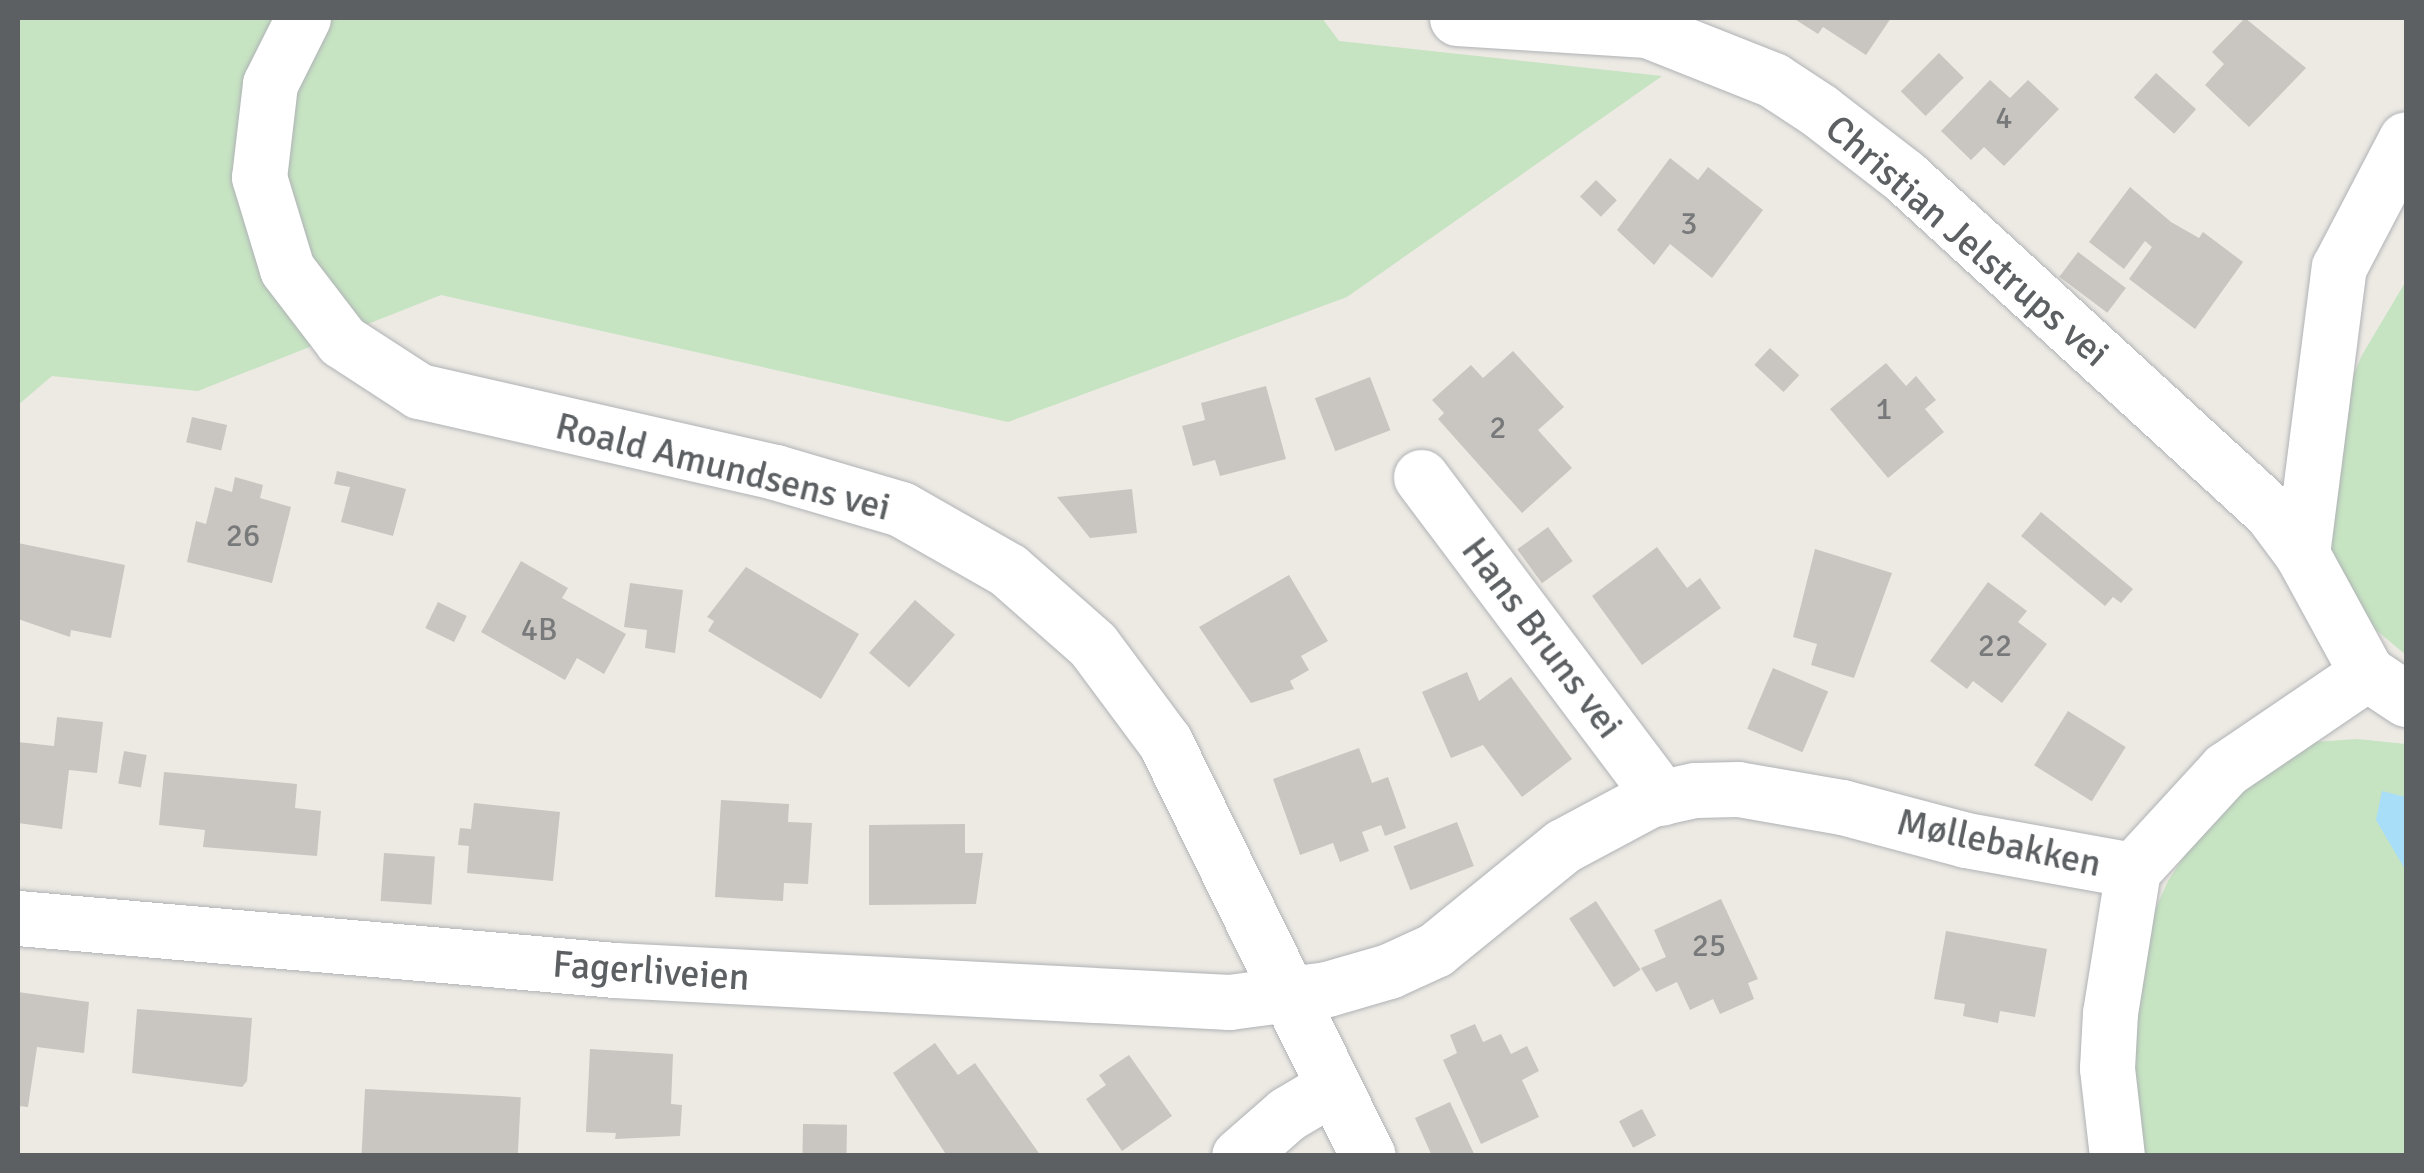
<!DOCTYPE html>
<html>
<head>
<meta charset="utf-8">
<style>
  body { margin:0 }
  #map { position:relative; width:2424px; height:1173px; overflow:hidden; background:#edeae4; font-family:Signika,sans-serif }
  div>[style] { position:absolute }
  .green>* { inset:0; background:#c6e3c2 }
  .water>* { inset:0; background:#a9def8 }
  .building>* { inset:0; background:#c9c5c0; transform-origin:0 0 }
  .roads { filter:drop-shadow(0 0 2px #afb2b5) drop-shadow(0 0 2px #afb2b5) }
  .minor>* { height:55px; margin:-27.5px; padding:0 27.5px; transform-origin:27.5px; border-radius:27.5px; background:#fff }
  .tertiary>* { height:55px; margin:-27.5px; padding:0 27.5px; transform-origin:27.5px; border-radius:27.5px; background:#fff }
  span { translate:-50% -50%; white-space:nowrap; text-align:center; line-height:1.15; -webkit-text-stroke:8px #fff; paint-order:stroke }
  .number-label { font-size:32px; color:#77797a }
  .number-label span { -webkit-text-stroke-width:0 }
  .street-label { font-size:38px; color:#5c6063 }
  .frame { position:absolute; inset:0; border:20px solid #5c6063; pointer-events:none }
</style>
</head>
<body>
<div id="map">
  <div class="green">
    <i style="clip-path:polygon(18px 18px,1322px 18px,1339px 41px,1662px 76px,1347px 297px,1008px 422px,441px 295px,198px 391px,52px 376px,18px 405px)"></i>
    <i style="clip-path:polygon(2406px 281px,2406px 655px,2346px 605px,2323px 544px,2332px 426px,2362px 355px)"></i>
    <i style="clip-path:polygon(2357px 739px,2406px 744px,2406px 797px,2382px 792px,2406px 871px,2406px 1155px,2131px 1156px,2124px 1046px,2150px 921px,2168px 881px,2220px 802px,2313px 742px)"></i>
  </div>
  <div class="water">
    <i style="clip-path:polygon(2382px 791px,2406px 797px,2406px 871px,2376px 820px)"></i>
  </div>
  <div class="building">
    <i style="clip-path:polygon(1793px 18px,1891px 18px,1866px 55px,1823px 27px,1818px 34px)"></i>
    <i style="clip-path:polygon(2245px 18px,2306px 68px,2249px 127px,2205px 85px,2224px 64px,2212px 52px)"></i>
    <i style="left:1939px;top:53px;width:35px;height:54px;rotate:45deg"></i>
    <i style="left:2156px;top:73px;width:54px;height:33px;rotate:42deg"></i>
    <i style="clip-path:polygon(1990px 80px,2010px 98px,2028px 80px,2059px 109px,2004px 166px,1984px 147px,1971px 160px,1941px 131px)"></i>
    <i style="clip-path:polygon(1670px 158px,1698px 180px,1708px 167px,1763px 210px,1712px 278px,1670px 244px,1654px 265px,1617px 230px)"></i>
    <i style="left:1596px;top:180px;width:29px;height:23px;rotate:44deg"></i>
    <i style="clip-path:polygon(2130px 187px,2171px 222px,2199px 238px,2203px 232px,2243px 262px,2195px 329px,2129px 279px,2152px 247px,2145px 241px,2124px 269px,2089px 242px)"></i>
    <i style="left:2078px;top:252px;width:60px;height:31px;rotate:37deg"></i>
    <i style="left:1770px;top:348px;width:40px;height:23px;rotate:43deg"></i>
    <i style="clip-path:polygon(1513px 351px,1564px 407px,1538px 430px,1572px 468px,1522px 513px,1438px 419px,1444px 413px,1432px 400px,1471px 365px,1483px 378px)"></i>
    <i style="clip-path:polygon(1886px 363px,1906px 386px,1916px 376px,1936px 400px,1925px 409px,1944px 432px,1888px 478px,1830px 409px)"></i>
    <i style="left:1370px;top:377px;width:57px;height:59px;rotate:69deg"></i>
    <i style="clip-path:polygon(1266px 386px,1286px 459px,1220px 476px,1215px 460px,1193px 466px,1182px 426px,1205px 420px,1201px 403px)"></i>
    <i style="left:192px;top:417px;width:36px;height:26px;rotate:13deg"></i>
    <i style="clip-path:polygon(337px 471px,406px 489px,393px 536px,341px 522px,350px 487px,334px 484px)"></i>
    <i style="clip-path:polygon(235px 477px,263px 485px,260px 498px,291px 507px,272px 583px,187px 562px,196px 521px,206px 524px,215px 487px,232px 492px)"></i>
    <i style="clip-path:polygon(1132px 489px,1137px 533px,1090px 538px,1057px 497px)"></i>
    <i style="clip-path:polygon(2041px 512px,2133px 589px,2121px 603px,2113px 597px,2105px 606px,2021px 536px)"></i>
    <i style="left:1548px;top:527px;width:42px;height:38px;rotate:54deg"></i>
    <i style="clip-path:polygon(18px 543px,125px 565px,111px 638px,71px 630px,70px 637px,18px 619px)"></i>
    <i style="clip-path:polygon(1657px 547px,1687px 588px,1700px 578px,1721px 608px,1642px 665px,1592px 596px)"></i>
    <i style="clip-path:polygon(1815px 549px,1892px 573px,1854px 678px,1811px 665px,1817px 644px,1793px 637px)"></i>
    <i style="clip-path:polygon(521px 561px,568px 588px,562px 598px,626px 634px,604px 674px,577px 658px,565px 680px,481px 632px)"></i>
    <i style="clip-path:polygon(746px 567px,859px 634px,821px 699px,708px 631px,714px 621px,707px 617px)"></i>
    <i style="clip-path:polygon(1289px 575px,1328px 641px,1301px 656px,1309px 670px,1290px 681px,1294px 689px,1251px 703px,1199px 627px)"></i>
    <i style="clip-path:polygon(1988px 582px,2027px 611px,2018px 622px,2047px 644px,2002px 703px,1973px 681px,1967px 689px,1930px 661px)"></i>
    <i style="clip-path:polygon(630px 583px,683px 590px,675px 653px,645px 648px,647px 630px,624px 627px)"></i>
    <i style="left:915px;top:600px;width:53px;height:70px;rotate:41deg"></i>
    <i style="left:438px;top:602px;width:32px;height:29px;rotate:26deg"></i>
    <i style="left:1773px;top:668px;width:60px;height:66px;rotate:23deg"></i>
    <i style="clip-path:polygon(1467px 672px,1479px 701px,1511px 677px,1572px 759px,1522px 797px,1483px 745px,1451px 758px,1422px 692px)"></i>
    <i style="left:2068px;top:711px;width:68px;height:64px;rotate:32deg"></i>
    <i style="clip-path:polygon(57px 717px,103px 722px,97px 773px,69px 770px,62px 829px,18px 823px,18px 742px,54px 746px)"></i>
    <i style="clip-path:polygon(1359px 748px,1372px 783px,1388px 777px,1406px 828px,1385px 836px,1381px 825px,1362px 832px,1369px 851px,1340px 862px,1333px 843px,1300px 855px,1273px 779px)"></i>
    <i style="left:124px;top:751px;width:23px;height:33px;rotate:10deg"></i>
    <i style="clip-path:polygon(164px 772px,297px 784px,295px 808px,321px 811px,317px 856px,203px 847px,205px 830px,159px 825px)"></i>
    <i style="clip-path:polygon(721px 800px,789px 804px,788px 822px,812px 823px,808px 884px,784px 883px,783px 901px,715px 897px)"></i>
    <i style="clip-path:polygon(474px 803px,560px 812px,553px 881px,467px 873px,469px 846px,458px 845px,460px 828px,471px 829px)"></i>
    <i style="left:1457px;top:822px;width:47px;height:68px;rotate:69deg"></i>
    <i style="clip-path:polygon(965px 824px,965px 853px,983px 853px,976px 904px,869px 905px,869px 825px)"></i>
    <i style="left:384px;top:853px;width:51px;height:48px;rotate:4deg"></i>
    <i style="clip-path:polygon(1721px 899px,1758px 979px,1748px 983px,1754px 999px,1720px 1014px,1713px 999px,1690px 1010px,1677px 982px,1656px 992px,1641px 968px,1666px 957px,1654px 930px)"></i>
    <i style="left:1596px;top:901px;width:82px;height:32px;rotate:57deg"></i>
    <i style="clip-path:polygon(1946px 931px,2047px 949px,2035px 1017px,2000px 1011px,1998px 1023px,1963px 1016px,1965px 1004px,1934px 999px)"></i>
    <i style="clip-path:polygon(18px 992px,89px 1002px,84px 1053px,37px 1047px,28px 1107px,18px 1106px)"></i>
    <i style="clip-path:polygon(137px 1009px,252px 1018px,247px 1081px,242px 1087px,132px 1073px)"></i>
    <i style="clip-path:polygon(1475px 1024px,1483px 1042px,1501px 1034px,1511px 1054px,1527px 1046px,1539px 1071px,1522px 1080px,1539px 1117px,1481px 1144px,1443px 1060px,1457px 1053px,1450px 1035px)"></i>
    <i style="clip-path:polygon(935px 1043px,958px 1075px,975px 1063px,1041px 1156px,947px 1156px,893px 1073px)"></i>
    <i style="clip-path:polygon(590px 1049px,673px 1054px,671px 1104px,682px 1105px,680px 1136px,615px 1139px,616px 1133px,586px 1132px)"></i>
    <i style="clip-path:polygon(1129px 1055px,1172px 1116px,1122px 1151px,1086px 1099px,1106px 1085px,1099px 1075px)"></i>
    <i style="left:365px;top:1089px;width:156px;height:67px;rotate:3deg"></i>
    <i style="clip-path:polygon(1450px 1102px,1475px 1156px,1432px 1156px,1415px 1118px)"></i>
    <i style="left:1642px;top:1109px;width:30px;height:26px;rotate:62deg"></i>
    <i style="left:803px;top:1124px;width:44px;height:30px;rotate:1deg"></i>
  </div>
  <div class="roads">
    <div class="minor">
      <i style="left:1457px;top:18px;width:190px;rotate:3.6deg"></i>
      <i style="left:1647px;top:30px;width:136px;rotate:21.6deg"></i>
      <i style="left:1773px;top:80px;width:56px;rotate:33.4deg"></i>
      <i style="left:1820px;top:111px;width:106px;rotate:37.7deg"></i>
      <i style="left:1904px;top:176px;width:496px;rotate:42.5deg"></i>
      <i style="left:2270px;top:511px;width:54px;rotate:53.3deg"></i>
      <i style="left:2302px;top:554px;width:136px;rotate:61.4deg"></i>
      <i style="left:2367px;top:673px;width:47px;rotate:33.7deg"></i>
      <i style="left:1421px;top:477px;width:401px;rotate:53.1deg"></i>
      <i style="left:2302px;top:554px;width:289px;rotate:-82.7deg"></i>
      <i style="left:2339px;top:267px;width:144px;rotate:-62.4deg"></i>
      <i style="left:18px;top:918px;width:599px;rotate:4.98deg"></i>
      <i style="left:615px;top:970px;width:615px;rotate:2.98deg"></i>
      <i style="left:1229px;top:1002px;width:99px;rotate:-7.6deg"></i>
      <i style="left:1327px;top:989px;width:65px;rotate:-16.2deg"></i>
      <i style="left:1389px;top:971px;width:51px;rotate:-24.5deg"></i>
      <i style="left:1435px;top:950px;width:165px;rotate:-39.1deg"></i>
      <i style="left:1563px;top:846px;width:98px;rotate:-28.1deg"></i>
      <i style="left:1649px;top:800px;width:47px;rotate:-12.3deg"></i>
      <i style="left:1695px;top:790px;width:43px;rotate:-1.3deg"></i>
      <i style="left:1738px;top:789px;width:106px;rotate:9.8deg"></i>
      <i style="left:1842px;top:807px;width:128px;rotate:14.9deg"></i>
      <i style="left:1966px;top:840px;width:170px;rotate:10.2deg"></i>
      <i style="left:1239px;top:1156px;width:64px;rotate:-41.2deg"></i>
      <i style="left:1287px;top:1114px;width:51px;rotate:-30.6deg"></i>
      <i style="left:2117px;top:1156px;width:89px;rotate:-96.5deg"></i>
      <i style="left:2107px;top:1068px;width:55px;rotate:-86.9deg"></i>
      <i style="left:2110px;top:1013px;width:145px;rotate:-80.9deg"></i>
      <i style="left:2133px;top:870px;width:137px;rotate:-47.4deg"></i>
      <i style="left:2226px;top:769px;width:171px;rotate:-34.2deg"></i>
    </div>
    <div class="tertiary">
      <i style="left:303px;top:18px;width:74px;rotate:116.6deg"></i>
      <i style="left:270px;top:84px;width:94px;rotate:96.7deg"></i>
      <i style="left:259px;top:177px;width:96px;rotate:73.1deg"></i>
      <i style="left:287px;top:269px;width:91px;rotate:52.6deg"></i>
      <i style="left:342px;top:341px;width:92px;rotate:33deg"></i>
      <i style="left:419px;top:391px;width:365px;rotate:12.8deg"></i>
      <i style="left:775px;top:472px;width:131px;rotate:16.4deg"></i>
      <i style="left:901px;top:509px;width:123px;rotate:29.7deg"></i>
      <i style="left:1008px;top:570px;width:113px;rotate:41.4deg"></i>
      <i style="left:1093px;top:645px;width:121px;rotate:53.4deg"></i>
      <i style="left:1165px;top:742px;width:461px;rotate:63.9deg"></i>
    </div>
  </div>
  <div class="number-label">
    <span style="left:2004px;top:118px">4</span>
    <span style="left:1689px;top:224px">3</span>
    <span style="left:1884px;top:409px">1</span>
    <span style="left:1498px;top:428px">2</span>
    <span style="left:243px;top:536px">26</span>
    <span style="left:539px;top:630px">4B</span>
    <span style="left:1995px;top:646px">22</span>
    <span style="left:1709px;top:946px">25</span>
  </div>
  <div class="street-label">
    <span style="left:1967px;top:241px;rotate:41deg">Christian Jelstrups vei</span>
    <span style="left:723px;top:467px;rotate:14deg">Roald Amundsens vei</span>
    <span style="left:1542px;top:638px;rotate:53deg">Hans Bruns vei</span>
    <span style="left:1999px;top:843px;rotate:12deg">Møllebakken</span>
    <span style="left:651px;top:971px;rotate:4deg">Fagerliveien</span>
  </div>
  <div class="frame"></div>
</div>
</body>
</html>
